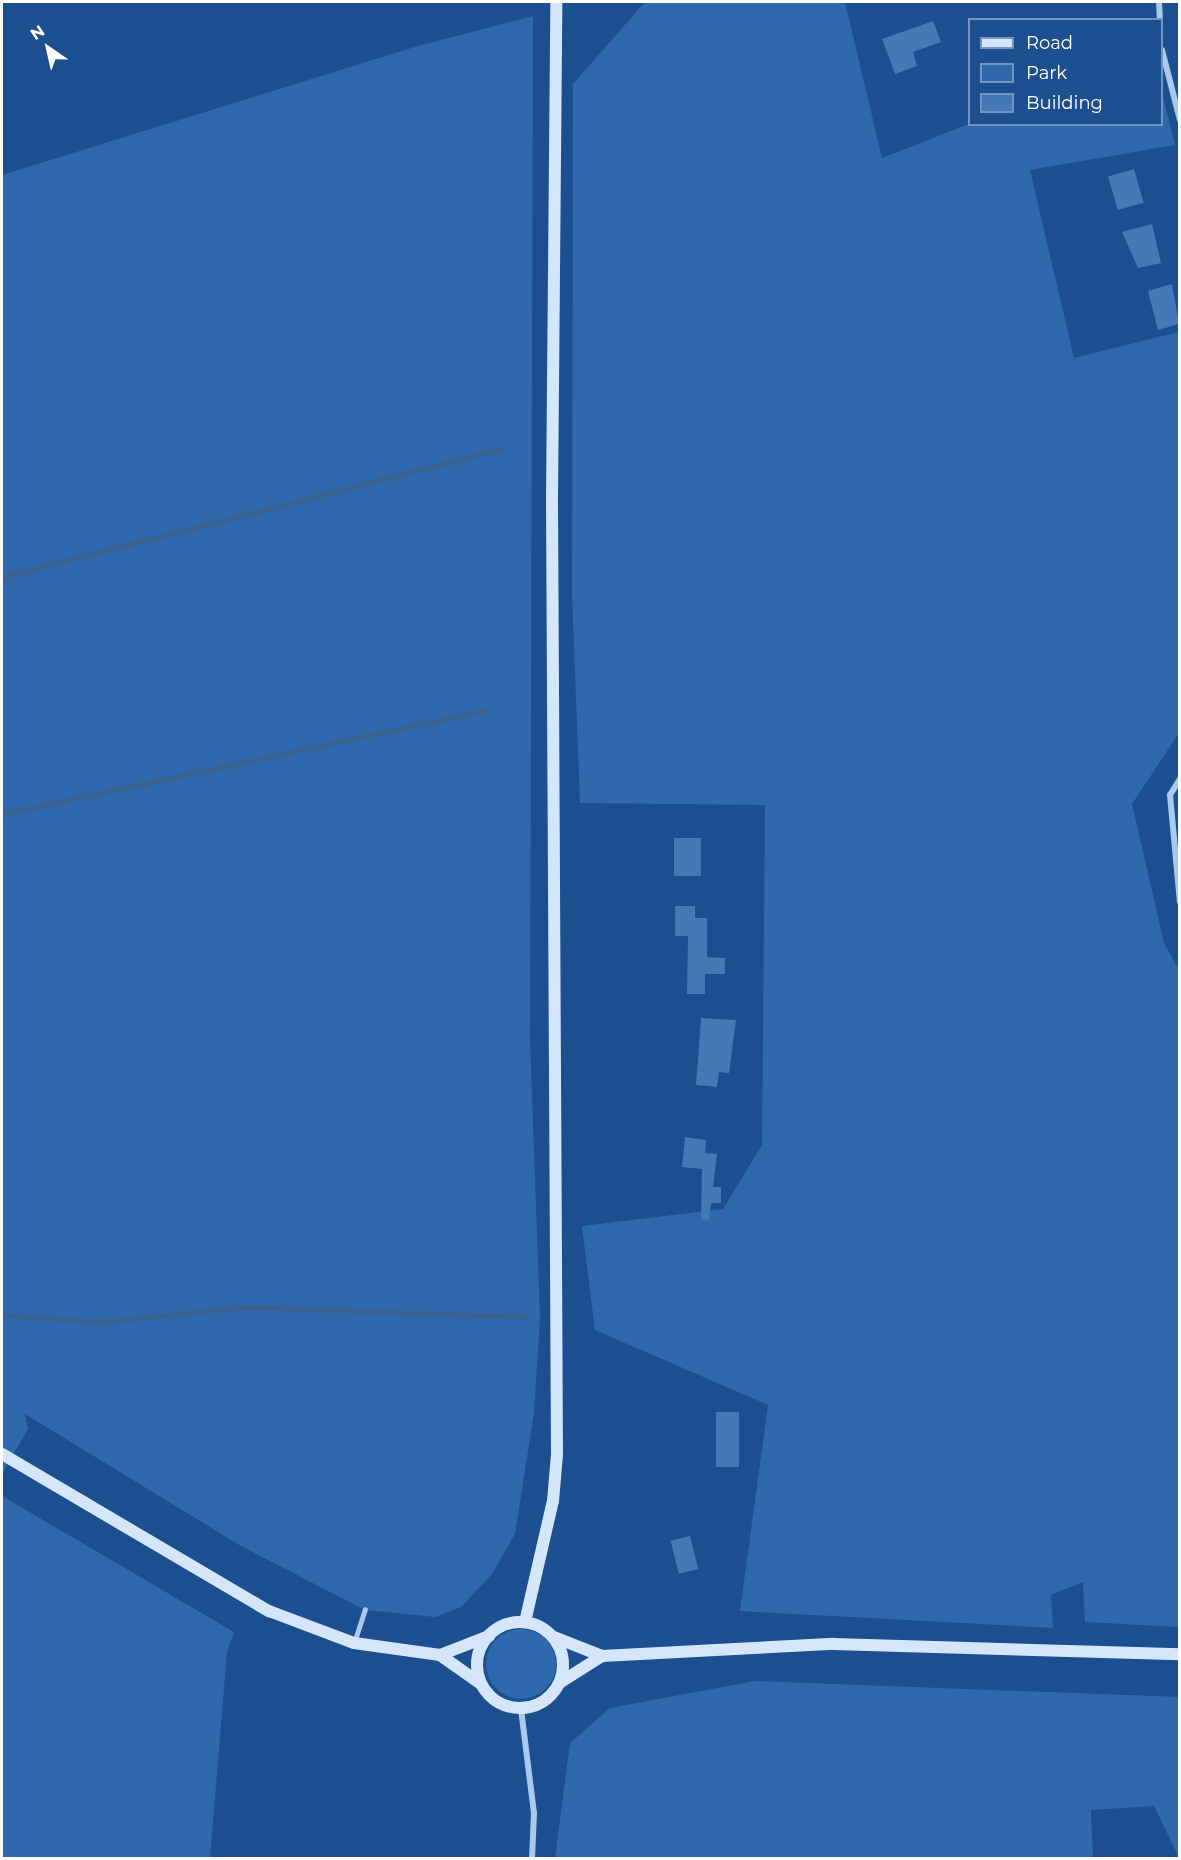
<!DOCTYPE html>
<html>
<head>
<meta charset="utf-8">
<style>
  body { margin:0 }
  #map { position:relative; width:1181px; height:1860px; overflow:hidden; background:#1b4f8f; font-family:Montserrat,sans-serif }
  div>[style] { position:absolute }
  .green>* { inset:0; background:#2e69ad }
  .round { border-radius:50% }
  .stream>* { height:4.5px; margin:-2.25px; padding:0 2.25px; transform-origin:2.25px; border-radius:2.25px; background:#3c6290 }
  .building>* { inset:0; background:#4478b7; transform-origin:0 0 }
  .lane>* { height:4.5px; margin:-2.25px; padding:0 2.25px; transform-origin:2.25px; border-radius:2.25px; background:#a9c9ee }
  .street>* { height:6px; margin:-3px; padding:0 3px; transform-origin:3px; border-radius:3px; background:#a9c9ee }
  .secondary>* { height:12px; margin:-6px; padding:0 6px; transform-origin:6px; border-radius:6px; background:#d6e6fa }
  .secondary>.ring { margin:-6px; padding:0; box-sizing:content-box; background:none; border:12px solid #d6e6fa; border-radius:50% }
  span { translate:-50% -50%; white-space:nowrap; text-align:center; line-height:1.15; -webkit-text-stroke:4.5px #1b4f8f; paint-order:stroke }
  .frame { position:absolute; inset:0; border:3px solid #fff; pointer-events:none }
  .legend { position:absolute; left:968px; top:18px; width:195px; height:108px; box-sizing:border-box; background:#1b4f8f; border:2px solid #7695bc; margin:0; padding:8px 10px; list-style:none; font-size:18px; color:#fff }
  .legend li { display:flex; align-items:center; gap:12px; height:30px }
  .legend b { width:30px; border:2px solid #7695bc }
  .north { position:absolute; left:18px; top:18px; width:60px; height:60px; -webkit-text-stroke:4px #1b4f8f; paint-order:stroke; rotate:326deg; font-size:16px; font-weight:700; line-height:24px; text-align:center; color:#fff }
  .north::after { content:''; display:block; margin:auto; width:21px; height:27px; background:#fff; clip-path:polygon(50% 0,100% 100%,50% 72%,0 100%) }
</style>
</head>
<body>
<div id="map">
  <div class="green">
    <i style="clip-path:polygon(645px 2px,845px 2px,882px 158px,969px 124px,1162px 124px,1162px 92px,1175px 145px,1030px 170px,1074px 358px,1179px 332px,1179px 733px,1132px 804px,1164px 943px,1179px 970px,1179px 1627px,1085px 1622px,1083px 1582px,1051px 1595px,1053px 1628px,740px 1611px,768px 1405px,595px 1330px,582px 1226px,723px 1209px,762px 1145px,765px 805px,580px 803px,572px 594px,573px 84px)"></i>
    <i style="clip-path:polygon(533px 16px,530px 1040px,540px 1317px,534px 1413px,515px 1534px,492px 1574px,461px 1607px,435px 1617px,365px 1610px,241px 1546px,25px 1414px,28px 1429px,2px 1474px,2px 175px,418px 46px)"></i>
    <i style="clip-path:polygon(2px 1496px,234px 1632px,227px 1652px,210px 1858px,2px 1858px)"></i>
    <i class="round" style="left:486px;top:1629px;width:70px;height:70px"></i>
    <i style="clip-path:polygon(755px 1681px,1179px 1697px,1179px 1858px,1154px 1806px,1091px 1810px,1093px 1858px,555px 1858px,570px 1743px,610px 1708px)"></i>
  </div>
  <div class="stream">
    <i style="left:2px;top:577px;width:515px;rotate:-14.39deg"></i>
    <i style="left:2px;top:814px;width:495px;rotate:-12.1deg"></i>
    <i style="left:2px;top:1315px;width:99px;rotate:4deg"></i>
    <i style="left:101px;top:1322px;width:147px;rotate:-5.9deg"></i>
    <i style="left:247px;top:1307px;width:281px;rotate:2deg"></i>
  </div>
  <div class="building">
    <i style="clip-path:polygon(933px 21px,941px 42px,913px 52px,917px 66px,895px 74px,882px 39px)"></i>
    <i style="left:1134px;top:169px;width:35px;height:27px;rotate:74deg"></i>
    <i style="clip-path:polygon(1152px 224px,1161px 263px,1138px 268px,1122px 232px)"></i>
    <i style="clip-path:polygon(1172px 284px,1179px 324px,1158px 330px,1148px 291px)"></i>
    <i style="left:674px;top:838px;width:27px;height:38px"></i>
    <i style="clip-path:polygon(675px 906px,695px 906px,695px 918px,707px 918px,707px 957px,725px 958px,725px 974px,705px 974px,705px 994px,687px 994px,688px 936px,675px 936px)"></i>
    <i style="clip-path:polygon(701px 1018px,736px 1020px,729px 1073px,719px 1072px,717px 1087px,696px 1085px)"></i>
    <i style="clip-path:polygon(685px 1137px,706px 1140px,705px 1153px,717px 1154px,713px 1187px,721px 1187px,721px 1203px,711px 1203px,709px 1221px,701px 1220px,702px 1169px,682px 1167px)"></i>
    <i style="left:716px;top:1412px;width:23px;height:55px"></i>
    <i style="left:690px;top:1536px;width:34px;height:20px;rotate:76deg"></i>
  </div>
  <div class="lane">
    <i style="left:354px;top:1643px;width:35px;rotate:-72deg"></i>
  </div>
  <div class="street">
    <i style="left:1159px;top:2px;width:18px;rotate:87deg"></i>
    <i style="left:1162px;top:50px;width:72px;rotate:75.6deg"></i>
    <i style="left:1180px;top:779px;width:19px;rotate:122deg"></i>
    <i style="left:1170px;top:795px;width:107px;rotate:84.7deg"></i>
    <i style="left:521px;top:1709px;width:105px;rotate:82.9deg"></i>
    <i style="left:534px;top:1813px;width:45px;rotate:92.5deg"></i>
  </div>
  <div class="secondary">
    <i style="left:2px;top:1454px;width:310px;rotate:30.5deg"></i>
    <i style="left:269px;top:1611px;width:91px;rotate:20.6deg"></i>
    <i style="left:354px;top:1643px;width:87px;rotate:7.9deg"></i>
    <i style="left:440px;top:1655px;width:50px;rotate:35.3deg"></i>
    <i class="ring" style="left:477px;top:1622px;width:74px;height:74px"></i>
    <i style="left:525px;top:1622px;width:124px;rotate:-77deg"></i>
    <i style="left:553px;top:1501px;width:47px;rotate:-85.1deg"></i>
    <i style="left:557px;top:1454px;width:953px;rotate:-90.3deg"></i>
    <i style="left:552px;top:501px;width:499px;rotate:-89.5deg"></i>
    <i style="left:554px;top:1637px;width:52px;rotate:21.6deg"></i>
    <i style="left:602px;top:1656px;width:232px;rotate:-3deg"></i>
    <i style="left:834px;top:1644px;width:346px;rotate:1.7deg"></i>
    <i style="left:440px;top:1655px;width:53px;rotate:-21.2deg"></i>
    <i style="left:561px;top:1682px;width:49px;rotate:-32.4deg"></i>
  </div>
  <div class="frame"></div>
  <ul class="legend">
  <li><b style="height:8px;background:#d6e6fa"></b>Road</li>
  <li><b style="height:16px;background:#2e69ad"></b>Park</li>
  <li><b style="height:16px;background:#4478b7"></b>Building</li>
  </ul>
  <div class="north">N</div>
</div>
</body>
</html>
